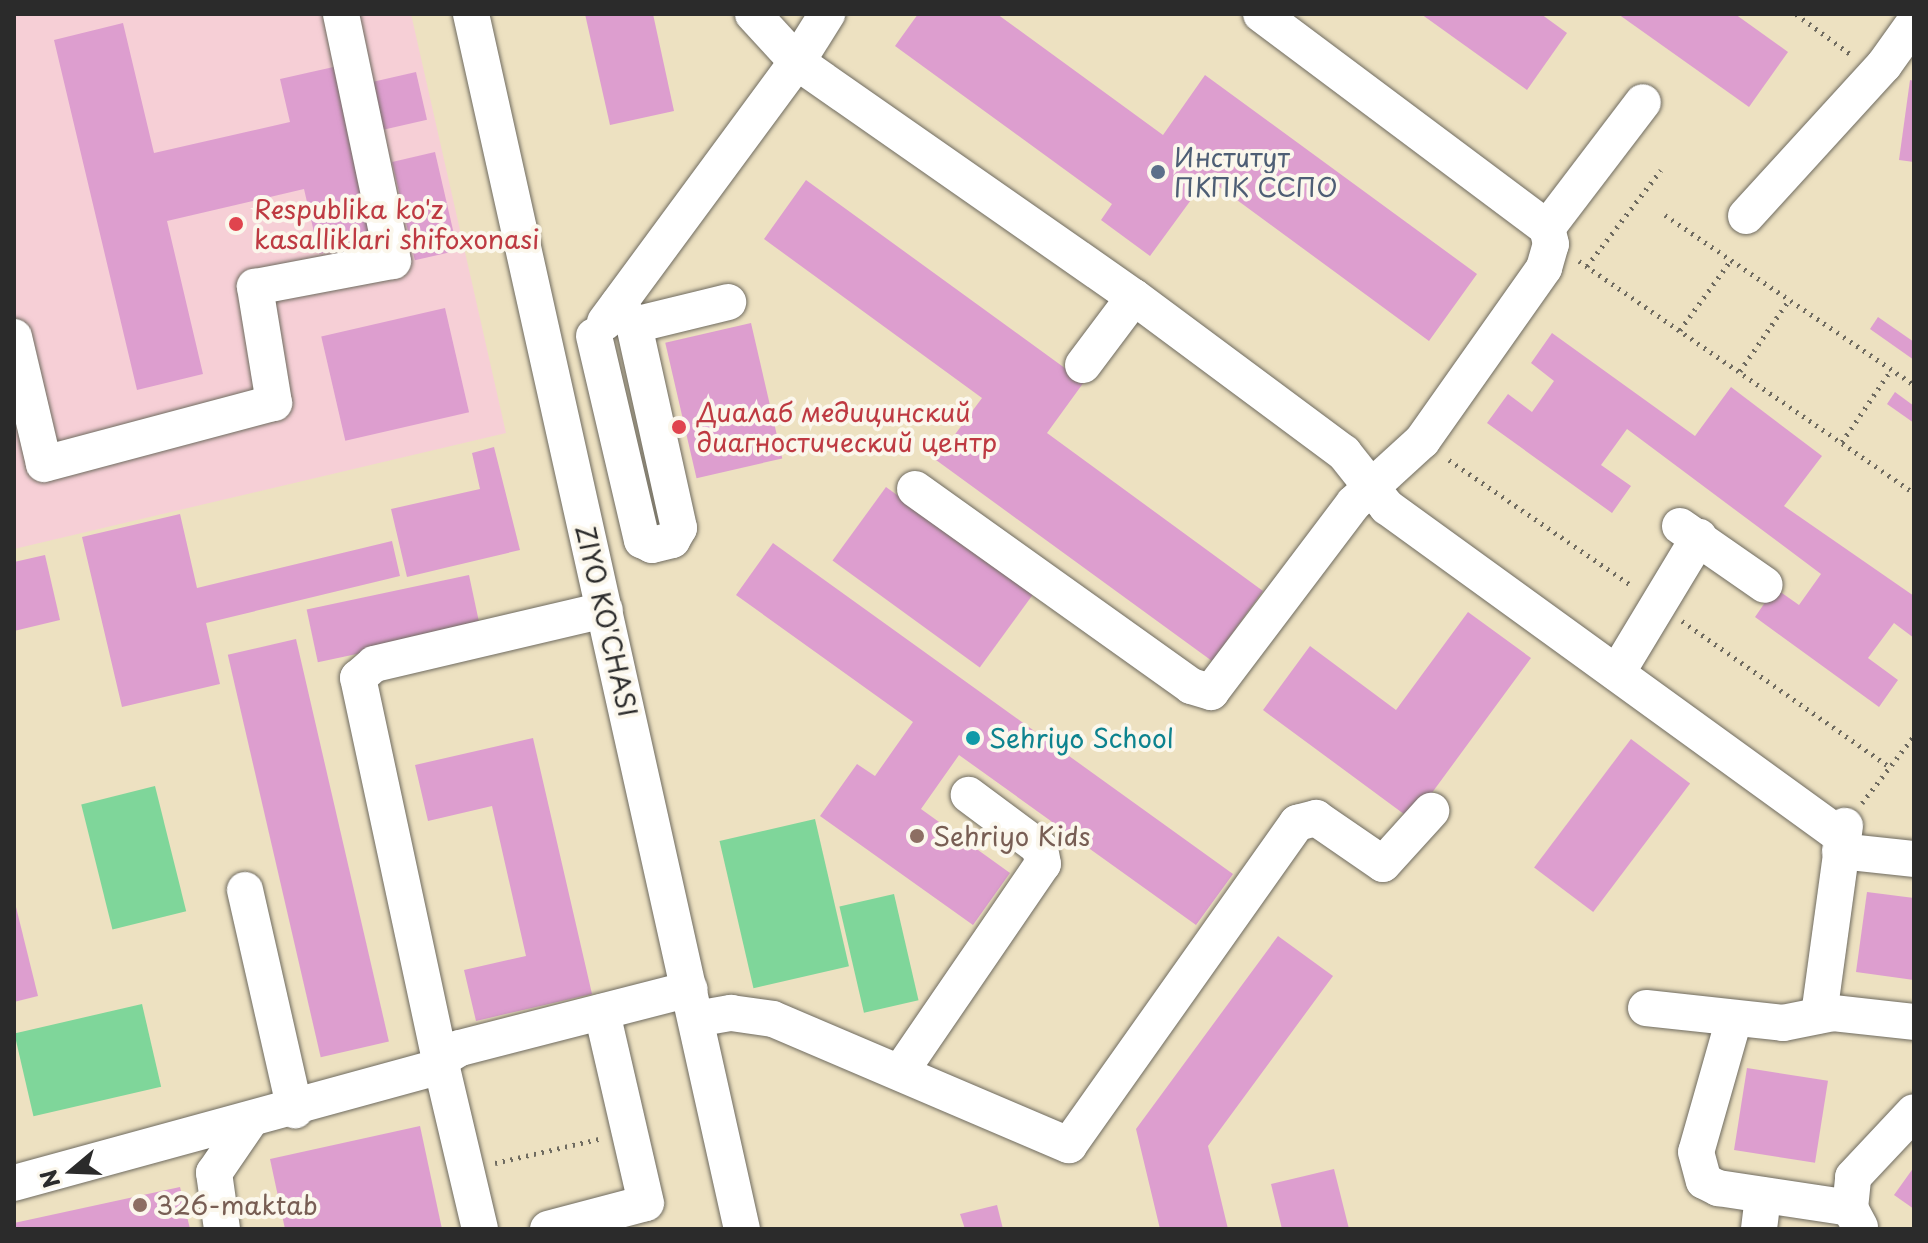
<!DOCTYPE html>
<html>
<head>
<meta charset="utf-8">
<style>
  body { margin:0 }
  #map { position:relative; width:1928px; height:1243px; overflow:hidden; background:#ede1c1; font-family:"Playpen Sans",sans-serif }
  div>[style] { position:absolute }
  .built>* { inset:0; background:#f6cfd6 }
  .green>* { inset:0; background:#7fd69a; transform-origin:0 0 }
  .building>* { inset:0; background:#dd9ecf; transform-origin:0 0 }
  .path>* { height:5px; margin-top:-2.5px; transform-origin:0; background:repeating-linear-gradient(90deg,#6f6b60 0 2px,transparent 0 8px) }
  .roads { filter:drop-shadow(0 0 2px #6f6b60) drop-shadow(0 0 2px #6f6b60) }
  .minor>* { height:36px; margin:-18px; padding:0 18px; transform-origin:18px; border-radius:18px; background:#fff }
  .dots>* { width:22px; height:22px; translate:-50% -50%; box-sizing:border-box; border:4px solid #fbf7ec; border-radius:50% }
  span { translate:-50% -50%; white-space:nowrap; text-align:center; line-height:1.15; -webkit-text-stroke:8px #fbf7ec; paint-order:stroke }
  .service-label { font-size:26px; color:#4e5e75 }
  .left { translate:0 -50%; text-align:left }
  .health-label { font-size:26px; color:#be3a42 }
  .street-label { font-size:26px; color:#2b2b2b }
  .culture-label { font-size:26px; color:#0d838f }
  .education-label { font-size:26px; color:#785e54 }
  .frame { position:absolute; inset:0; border:16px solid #2b2b2b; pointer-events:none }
  .north { position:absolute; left:32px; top:1131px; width:80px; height:80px; -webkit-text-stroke:6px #fbf7ec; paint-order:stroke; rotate:251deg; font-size:22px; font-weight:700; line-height:32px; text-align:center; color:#2b2b2b }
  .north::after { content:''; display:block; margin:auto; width:28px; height:36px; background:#2b2b2b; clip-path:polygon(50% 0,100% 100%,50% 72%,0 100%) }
</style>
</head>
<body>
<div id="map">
  <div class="built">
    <i style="clip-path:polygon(14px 14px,411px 14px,506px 433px,14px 549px)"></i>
  </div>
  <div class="green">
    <i style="left:155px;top:786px;width:129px;height:76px;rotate:76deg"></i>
    <i style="left:815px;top:819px;width:151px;height:98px;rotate:77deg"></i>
    <i style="left:894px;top:894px;width:109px;height:56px;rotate:77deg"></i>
    <i style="left:142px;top:1004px;width:85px;height:131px;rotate:77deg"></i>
  </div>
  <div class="building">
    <i style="clip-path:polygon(585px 14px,653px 14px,674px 111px,610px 125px)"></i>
    <i style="clip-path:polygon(918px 14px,997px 14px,1163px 135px,1205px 75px,1477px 274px,1429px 341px,1207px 178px,1150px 256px,1101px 220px,1112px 204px,895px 46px)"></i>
    <i style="clip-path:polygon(1421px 14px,1541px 14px,1567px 33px,1527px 90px)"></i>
    <i style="clip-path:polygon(1618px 14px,1735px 14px,1788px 52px,1749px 107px)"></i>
    <i style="clip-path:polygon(123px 23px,154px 153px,290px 122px,280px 79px,338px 66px,379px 241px,319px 254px,304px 189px,167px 221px,203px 374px,137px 390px,54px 40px)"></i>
    <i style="left:416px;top:72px;width:49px;height:46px;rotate:77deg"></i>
    <i style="clip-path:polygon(1910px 80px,1914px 81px,1914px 162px,1899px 160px)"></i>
    <i style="left:435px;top:152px;width:101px;height:44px;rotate:77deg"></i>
    <i style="clip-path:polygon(806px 180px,1084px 382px,1047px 433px,1263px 591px,1212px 661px,936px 460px,982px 398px,764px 239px)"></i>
    <i style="left:445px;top:308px;width:107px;height:127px;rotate:77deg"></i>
    <i style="clip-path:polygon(1878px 317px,1914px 342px,1914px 360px,1870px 329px)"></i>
    <i style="left:751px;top:323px;width:139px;height:88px;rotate:77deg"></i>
    <i style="clip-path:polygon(1552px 333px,1695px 436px,1731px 387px,1822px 456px,1784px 506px,1914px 596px,1914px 638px,1894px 623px,1868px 658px,1898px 680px,1879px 707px,1755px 617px,1775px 588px,1799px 605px,1821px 574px,1627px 429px,1601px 465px,1631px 486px,1612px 513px,1487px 423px,1508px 394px,1532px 412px,1554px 381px,1531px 363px)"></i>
    <i style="clip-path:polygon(1895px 392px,1914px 406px,1914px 423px,1887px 404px)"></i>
    <i style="clip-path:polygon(494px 447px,520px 550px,407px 577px,391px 509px,480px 489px,472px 453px)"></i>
    <i style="left:886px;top:487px;width:182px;height:91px;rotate:36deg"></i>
    <i style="clip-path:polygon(180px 514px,197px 588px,392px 541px,400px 576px,206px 623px,220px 684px,122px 707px,82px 537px)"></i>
    <i style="clip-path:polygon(773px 543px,1233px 874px,1196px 925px,959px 755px,921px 809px,1010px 873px,973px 925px,820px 816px,857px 764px,875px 776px,913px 722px,736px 595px)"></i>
    <i style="clip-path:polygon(45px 555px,60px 620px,14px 631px,14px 562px)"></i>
    <i style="left:469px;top:575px;width:54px;height:166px;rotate:78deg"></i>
    <i style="clip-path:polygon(1468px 612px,1531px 658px,1412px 820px,1263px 710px,1310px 646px,1396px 710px)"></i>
    <i style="left:296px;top:639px;width:413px;height:70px;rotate:77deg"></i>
    <i style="clip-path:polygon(533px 738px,592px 994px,476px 1021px,464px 970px,526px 956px,492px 806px,428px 821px,415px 765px)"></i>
    <i style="left:1631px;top:739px;width:74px;height:161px;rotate:37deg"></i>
    <i style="clip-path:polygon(1867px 892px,1914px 898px,1914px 980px,1856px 972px)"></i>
    <i style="clip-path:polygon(14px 899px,38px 996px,14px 1002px)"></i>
    <i style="clip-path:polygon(1278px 936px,1333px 976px,1208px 1146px,1228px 1229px,1160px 1229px,1136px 1129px)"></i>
    <i style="left:1747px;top:1068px;width:82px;height:83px;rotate:9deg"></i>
    <i style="clip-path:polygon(420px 1126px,442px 1229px,285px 1229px,270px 1159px)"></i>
    <i style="clip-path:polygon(1914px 1167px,1914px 1209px,1894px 1195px)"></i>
    <i style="clip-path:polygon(1334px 1169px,1349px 1229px,1282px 1229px,1271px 1184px)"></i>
    <i style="clip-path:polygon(180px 1187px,190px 1229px,14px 1229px,14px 1223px)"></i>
    <i style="clip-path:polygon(997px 1205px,1003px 1229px,965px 1229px,960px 1214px)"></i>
  </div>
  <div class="path">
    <i style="left:1796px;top:14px;width:67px;rotate:36.5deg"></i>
    <i style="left:1665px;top:215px;width:301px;rotate:34.3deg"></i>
    <i style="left:1579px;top:261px;width:407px;rotate:34.7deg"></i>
    <i style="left:1587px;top:266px;width:121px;rotate:-52.4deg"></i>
    <i style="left:1680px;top:330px;width:87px;rotate:-53.9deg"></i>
    <i style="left:1740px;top:371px;width:86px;rotate:-55.4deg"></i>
    <i style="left:1842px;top:442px;width:87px;rotate:-55.8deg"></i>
    <i style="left:1449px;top:460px;width:222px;rotate:34.5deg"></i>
    <i style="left:1682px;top:621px;width:254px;rotate:35.1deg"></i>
    <i style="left:1862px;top:803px;width:85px;rotate:-52.2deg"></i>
    <i style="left:495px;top:1163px;width:107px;rotate:-13deg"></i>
  </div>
  <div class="roads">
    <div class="minor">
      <i style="left:471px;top:14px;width:1245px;rotate:77.43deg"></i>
      <i style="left:753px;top:14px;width:65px;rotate:47.5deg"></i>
      <i style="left:797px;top:62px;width:411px;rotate:34.9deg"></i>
      <i style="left:1134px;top:297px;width:262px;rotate:36.6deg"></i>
      <i style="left:1344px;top:453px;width:69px;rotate:51.5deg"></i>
      <i style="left:1387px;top:507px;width:561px;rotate:35.93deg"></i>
      <i style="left:1746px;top:216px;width:205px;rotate:-47.6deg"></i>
      <i style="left:1884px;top:65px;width:52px;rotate:-54.5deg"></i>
      <i style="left:1547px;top:228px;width:158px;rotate:-52.7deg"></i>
      <i style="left:605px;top:322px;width:323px;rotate:-53.6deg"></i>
      <i style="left:797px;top:62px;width:57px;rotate:-58deg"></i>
      <i style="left:634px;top:325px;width:97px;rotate:-13.7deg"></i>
      <i style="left:594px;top:336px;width:210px;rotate:76.8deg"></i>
      <i style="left:642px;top:540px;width:11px;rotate:27deg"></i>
      <i style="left:652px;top:545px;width:21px;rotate:-14deg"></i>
      <i style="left:672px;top:540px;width:14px;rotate:-60deg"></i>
      <i style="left:679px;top:528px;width:208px;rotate:-102.5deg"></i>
      <i style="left:634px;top:325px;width:26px;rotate:-127deg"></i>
      <i style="left:14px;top:337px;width:130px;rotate:76.7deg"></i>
      <i style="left:44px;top:464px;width:238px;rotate:-14.9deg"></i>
      <i style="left:274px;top:403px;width:118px;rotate:-99.3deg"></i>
      <i style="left:255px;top:287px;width:140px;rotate:-10.7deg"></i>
      <i style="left:393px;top:261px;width:252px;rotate:-101.9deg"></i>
      <i style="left:1083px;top:365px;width:85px;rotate:-53.1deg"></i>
      <i style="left:915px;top:489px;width:339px;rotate:35.5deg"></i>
      <i style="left:1191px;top:686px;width:21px;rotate:17deg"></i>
      <i style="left:1211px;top:692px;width:237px;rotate:-52.9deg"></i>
      <i style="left:1354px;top:503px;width:92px;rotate:-42.4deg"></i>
      <i style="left:1422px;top:441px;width:212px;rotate:-54.8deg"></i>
      <i style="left:1544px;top:268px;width:25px;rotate:-74deg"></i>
      <i style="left:1551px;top:244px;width:16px;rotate:-104deg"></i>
      <i style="left:1547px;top:228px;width:357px;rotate:-143.2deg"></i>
      <i style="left:1680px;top:526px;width:103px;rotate:34.8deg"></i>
      <i style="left:1617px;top:673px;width:159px;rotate:-58.9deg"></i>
      <i style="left:1840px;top:851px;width:74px;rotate:6.2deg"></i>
      <i style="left:245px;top:890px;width:226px;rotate:77.2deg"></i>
      <i style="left:1646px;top:1008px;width:138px;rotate:6.2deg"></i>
      <i style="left:1783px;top:1023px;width:51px;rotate:-11.3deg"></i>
      <i style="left:1833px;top:1013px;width:81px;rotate:6.3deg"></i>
      <i style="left:1819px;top:1015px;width:191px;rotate:-82.2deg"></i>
      <i style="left:696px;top:1019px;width:36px;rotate:-10deg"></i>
      <i style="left:731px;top:1013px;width:42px;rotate:8.1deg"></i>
      <i style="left:773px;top:1019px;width:322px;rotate:23.1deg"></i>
      <i style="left:1069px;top:1145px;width:395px;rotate:-54.7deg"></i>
      <i style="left:1297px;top:823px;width:20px;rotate:-15deg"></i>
      <i style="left:1316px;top:818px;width:81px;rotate:34.5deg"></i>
      <i style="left:1383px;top:864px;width:72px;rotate:-47.8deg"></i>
      <i style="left:1734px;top:1019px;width:138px;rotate:105.9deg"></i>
      <i style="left:1696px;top:1152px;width:30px;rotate:75deg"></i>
      <i style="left:1704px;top:1181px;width:16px;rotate:27deg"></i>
      <i style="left:1718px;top:1188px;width:134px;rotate:8.6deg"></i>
      <i style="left:901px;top:1071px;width:251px;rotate:-55.6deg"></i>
      <i style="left:1043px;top:864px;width:16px;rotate:-101deg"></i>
      <i style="left:1040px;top:848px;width:89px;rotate:-143.3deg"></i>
      <i style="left:14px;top:1183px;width:432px;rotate:-15.3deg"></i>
      <i style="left:431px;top:1069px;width:13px;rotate:-45deg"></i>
      <i style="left:440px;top:1060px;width:391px;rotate:-102.1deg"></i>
      <i style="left:358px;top:678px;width:21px;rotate:-41deg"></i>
      <i style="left:374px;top:664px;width:237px;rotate:-13.2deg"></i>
      <i style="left:1860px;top:1227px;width:21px;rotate:-118deg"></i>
      <i style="left:1850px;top:1208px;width:31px;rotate:-84deg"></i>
      <i style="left:1853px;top:1177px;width:89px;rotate:-46.8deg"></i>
      <i style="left:222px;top:1229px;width:57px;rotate:-98.1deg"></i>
      <i style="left:214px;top:1173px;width:62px;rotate:-55.5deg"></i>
      <i style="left:480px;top:1229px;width:174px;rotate:-103.3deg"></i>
      <i style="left:440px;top:1060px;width:23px;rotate:-31deg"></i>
      <i style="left:460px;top:1048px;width:237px;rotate:-14.4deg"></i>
      <i style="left:548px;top:1229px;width:101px;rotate:-14.9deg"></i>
      <i style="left:646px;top:1203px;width:196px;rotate:-103deg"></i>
      <i style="left:1759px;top:1229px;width:34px;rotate:-83deg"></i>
    </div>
  </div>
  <div class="dots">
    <i style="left:1158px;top:172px;background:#5c6f8a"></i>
    <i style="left:236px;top:224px;background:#e0444e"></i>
    <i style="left:679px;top:427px;background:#e0444e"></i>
    <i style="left:973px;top:738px;background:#0f9aa8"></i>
    <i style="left:917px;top:836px;background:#8d6e63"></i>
    <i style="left:140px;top:1205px;background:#8d6e63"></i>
  </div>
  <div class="service-label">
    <span class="left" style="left:1174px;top:172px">Институт<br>ПКПК ССПО</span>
  </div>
  <div class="health-label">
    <span class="left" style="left:254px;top:224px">Respublika ko'z<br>kasalliklari shifoxonasi</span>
    <span class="left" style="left:697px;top:427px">Диалаб медицинский<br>диагностический центр</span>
  </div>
  <div class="street-label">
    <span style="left:607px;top:621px;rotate:77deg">ZIYO KO'CHASI</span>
  </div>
  <div class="culture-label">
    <span class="left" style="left:989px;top:738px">Sehriyo School</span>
  </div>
  <div class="education-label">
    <span class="left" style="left:933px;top:836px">Sehriyo Kids</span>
    <span class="left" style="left:156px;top:1205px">326-maktab</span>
  </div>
  <div class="frame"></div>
  <div class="north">N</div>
</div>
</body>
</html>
